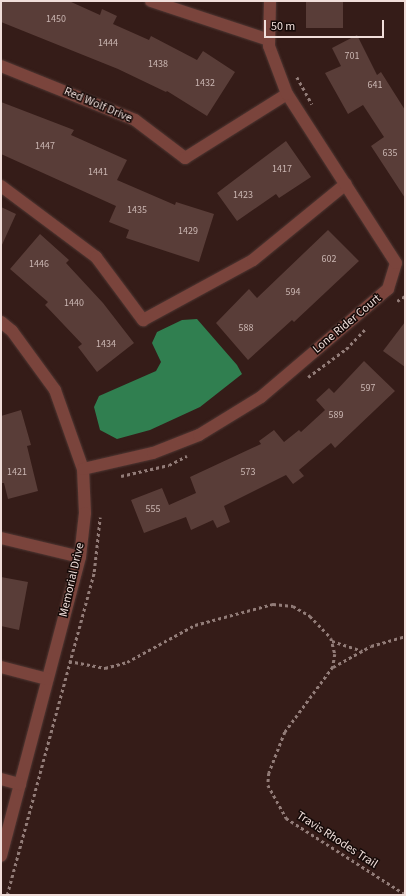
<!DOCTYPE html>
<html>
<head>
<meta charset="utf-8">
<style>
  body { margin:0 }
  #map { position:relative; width:406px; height:896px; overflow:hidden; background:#351c18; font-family:"Source Sans 3",sans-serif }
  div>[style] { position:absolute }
  .water>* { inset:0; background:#307f50 }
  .building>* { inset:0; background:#593d38; transform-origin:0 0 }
  .path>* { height:2.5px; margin-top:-1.25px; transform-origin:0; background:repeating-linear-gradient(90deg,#927c78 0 3px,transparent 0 6px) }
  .roads { filter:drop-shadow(0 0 1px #4f3733) drop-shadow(0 0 1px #4f3733) }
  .minor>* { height:12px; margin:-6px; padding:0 6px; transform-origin:6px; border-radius:6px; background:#7a443c }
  span { translate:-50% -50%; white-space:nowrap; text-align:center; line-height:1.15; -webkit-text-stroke:3px #150a08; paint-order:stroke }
  .number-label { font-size:10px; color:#cab6b2 }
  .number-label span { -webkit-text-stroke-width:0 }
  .street-label { font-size:12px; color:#f0deda }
  .frame { position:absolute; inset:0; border:2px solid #f0deda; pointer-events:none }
  .scale { position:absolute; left:264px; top:20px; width:120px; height:18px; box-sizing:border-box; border:2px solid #f0deda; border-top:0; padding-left:5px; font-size:12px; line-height:14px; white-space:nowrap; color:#f0deda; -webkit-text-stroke:3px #150a08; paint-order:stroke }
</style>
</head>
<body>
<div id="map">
  <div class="water">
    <i style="clip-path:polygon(197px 319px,237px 365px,242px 374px,200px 407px,150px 430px,117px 439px,100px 430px,94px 407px,99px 396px,156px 371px,161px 362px,152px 343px,157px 332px,182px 320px)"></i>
  </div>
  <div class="building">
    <i style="clip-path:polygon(1px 1px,69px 1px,100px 15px,102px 9px,117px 16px,113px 24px,149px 40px,151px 36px,197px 60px,203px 51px,235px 72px,207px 116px,167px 91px,166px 92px,118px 69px,1px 22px)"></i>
    <i style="left:306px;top:1px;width:37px;height:27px"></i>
    <i style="clip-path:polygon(357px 35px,377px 75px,381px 72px,405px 110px,405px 198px,371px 146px,384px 137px,363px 105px,348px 114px,325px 73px,341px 66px,332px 48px)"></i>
    <i style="clip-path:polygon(1px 102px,74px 130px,71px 135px,127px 160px,117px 180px,175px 205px,176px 202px,214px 214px,199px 262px,126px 238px,129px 230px,109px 222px,116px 206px,1px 154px)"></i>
    <i style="clip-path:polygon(286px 141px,311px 177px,279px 198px,276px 194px,237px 221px,217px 193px)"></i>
    <i style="clip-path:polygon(1px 207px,16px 214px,1px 247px)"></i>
    <i style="clip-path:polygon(328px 230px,359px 261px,294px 322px,292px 320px,248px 360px,216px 323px,249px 289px,257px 298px)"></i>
    <i style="clip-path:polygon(40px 234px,69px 260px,66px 263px,103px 303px,134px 343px,97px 372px,78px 347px,82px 344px,45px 305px,48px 302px,10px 269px)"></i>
    <i style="clip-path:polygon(405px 322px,405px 367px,383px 351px)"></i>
    <i style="clip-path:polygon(364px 361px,395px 391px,335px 448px,331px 443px,299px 470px,304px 476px,293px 484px,286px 475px,224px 506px,230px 522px,217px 528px,213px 520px,191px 530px,186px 517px,144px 533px,131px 500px,162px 488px,169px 505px,196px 493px,190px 477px,261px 444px,259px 441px,274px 430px,284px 442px,299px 430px,301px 432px,325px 410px,316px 400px,329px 388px,334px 393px)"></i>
    <i style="clip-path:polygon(21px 410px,31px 445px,27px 446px,38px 491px,8px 499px,4px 483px,1px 483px,1px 416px)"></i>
    <i style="clip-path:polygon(1px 577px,28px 582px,19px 630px,1px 626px)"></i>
  </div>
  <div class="path">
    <i style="left:297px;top:77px;width:31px;rotate:61deg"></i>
    <i style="left:397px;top:301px;width:9px;rotate:-32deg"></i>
    <i style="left:308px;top:377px;width:47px;rotate:-36.4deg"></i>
    <i style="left:346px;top:349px;width:28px;rotate:-46deg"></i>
    <i style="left:121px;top:476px;width:49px;rotate:-12.9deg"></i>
    <i style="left:169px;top:465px;width:20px;rotate:-27deg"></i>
    <i style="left:332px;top:641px;width:32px;rotate:18deg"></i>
    <i style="left:69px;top:661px;width:37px;rotate:11deg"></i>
    <i style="left:105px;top:668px;width:23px;rotate:-15deg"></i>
    <i style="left:127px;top:662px;width:77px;rotate:-28.6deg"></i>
    <i style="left:195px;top:625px;width:81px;rotate:-15.1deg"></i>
    <i style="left:273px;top:604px;width:20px;rotate:6deg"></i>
    <i style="left:293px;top:606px;width:20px;rotate:30deg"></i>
    <i style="left:310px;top:616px;width:30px;rotate:46deg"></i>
    <i style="left:331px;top:638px;width:16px;rotate:76deg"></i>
    <i style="left:335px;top:654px;width:13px;rotate:99deg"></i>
    <i style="left:333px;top:667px;width:81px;rotate:126.4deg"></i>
    <i style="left:285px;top:732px;width:44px;rotate:111.3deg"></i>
    <i style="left:269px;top:773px;width:12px;rotate:95deg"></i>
    <i style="left:268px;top:785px;width:38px;rotate:61deg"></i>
    <i style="left:286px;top:818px;width:141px;rotate:32.6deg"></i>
    <i style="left:333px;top:667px;width:43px;rotate:-28.9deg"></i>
    <i style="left:371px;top:646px;width:35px;rotate:-16deg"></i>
    <i style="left:7px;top:895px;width:335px;rotate:-74.9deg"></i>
    <i style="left:94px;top:572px;width:55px;rotate:-83.8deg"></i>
  </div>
  <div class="roads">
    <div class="minor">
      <i style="left:151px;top:1px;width:124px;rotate:18.3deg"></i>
      <i style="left:1px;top:66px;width:144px;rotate:21.9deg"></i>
      <i style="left:135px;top:120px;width:63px;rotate:37.2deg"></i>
      <i style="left:185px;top:158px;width:120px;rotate:-32.1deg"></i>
      <i style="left:1px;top:186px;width:119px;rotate:36.8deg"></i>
      <i style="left:96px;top:257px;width:79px;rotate:53.3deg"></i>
      <i style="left:143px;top:320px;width:125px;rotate:-28.6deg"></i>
      <i style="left:253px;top:260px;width:120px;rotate:-39.3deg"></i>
      <i style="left:1px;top:322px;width:14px;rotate:39deg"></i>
      <i style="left:12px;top:331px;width:73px;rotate:53.9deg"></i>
      <i style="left:55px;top:390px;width:84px;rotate:70.5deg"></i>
      <i style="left:83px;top:469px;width:44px;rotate:87.4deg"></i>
      <i style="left:85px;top:513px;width:44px;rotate:96.5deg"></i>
      <i style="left:80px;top:557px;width:309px;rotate:104.8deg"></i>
      <i style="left:83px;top:469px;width:72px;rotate:-12.9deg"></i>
      <i style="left:153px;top:453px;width:49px;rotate:-21.4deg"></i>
      <i style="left:199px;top:435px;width:73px;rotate:-31.5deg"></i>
      <i style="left:261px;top:397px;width:167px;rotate:-40.4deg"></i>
      <i style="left:388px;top:289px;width:27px;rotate:-73deg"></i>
      <i style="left:396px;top:263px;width:201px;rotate:-122.8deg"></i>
      <i style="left:287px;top:94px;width:51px;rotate:-110.6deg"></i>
      <i style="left:269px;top:46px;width:45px;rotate:-88.7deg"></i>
      <i style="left:1px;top:538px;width:81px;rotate:13.5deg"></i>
      <i style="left:1px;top:667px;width:48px;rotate:14.6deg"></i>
      <i style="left:1px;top:779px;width:20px;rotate:15deg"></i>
    </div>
  </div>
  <div class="number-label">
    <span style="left:56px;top:20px">1450</span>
    <span style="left:108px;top:44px">1444</span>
    <span style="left:352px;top:57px">701</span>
    <span style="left:158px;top:65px">1438</span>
    <span style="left:205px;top:84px">1432</span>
    <span style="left:375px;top:86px">641</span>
    <span style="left:45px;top:147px">1447</span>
    <span style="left:390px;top:154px">635</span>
    <span style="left:282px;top:170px">1417</span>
    <span style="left:98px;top:173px">1441</span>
    <span style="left:243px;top:196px">1423</span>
    <span style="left:137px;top:211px">1435</span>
    <span style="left:188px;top:232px">1429</span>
    <span style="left:329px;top:260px">602</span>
    <span style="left:39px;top:265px">1446</span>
    <span style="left:293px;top:293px">594</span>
    <span style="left:74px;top:304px">1440</span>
    <span style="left:246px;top:329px">588</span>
    <span style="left:106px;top:345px">1434</span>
    <span style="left:368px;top:389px">597</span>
    <span style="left:336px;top:416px">589</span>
    <span style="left:17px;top:473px">1421</span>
    <span style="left:248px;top:473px">573</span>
    <span style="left:153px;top:510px">555</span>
  </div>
  <div class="street-label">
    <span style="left:98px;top:105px;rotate:23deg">Red Wolf Drive</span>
    <span style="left:347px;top:324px;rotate:-40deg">Lone Rider Court</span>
    <span style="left:72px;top:580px;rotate:-77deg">Memorial Drive</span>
    <span style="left:337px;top:840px;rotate:33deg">Travis Rhodes Trail</span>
  </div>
  <div class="frame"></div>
  <div class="scale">50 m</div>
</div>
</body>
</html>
